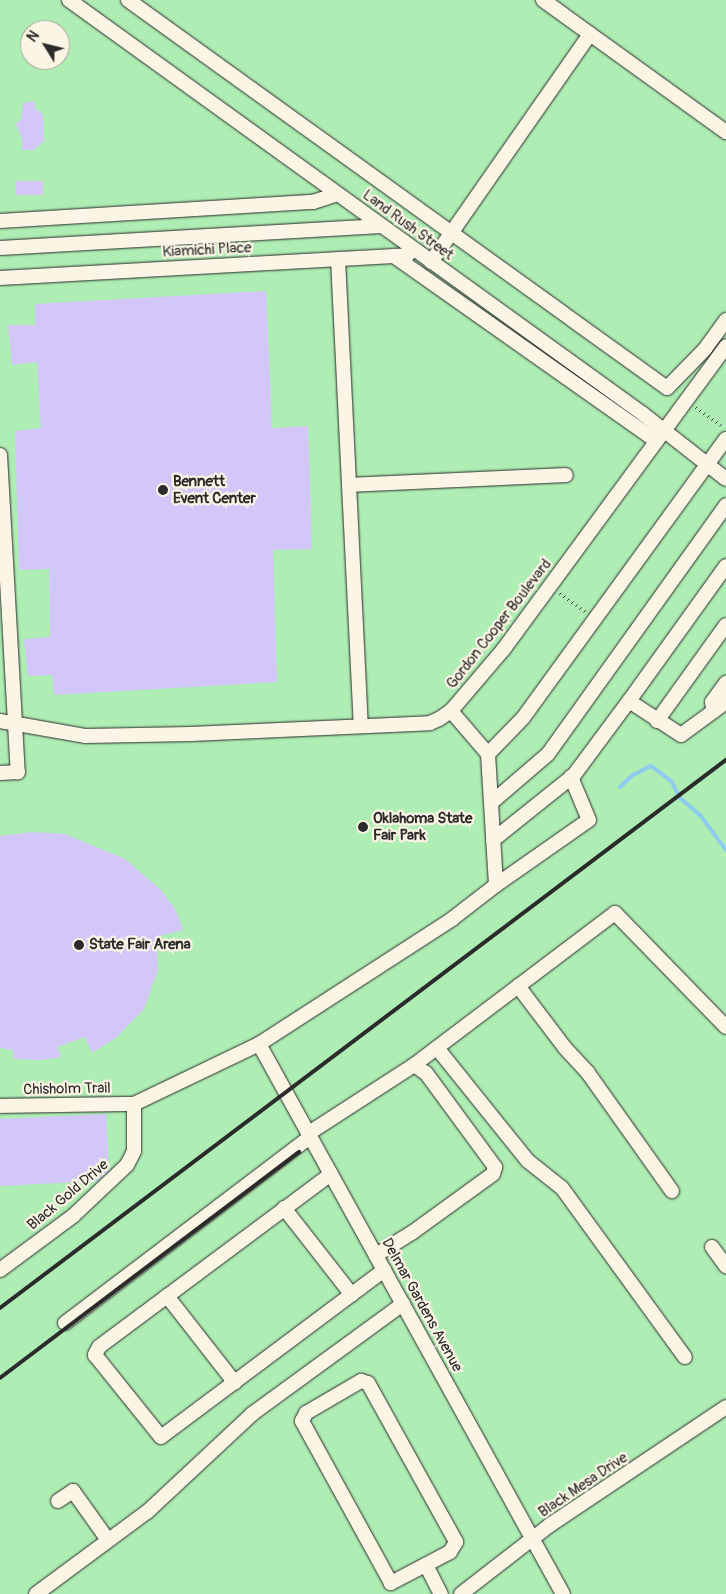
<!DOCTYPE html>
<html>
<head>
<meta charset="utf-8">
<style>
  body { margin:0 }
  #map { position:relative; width:726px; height:1594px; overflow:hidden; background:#f4ece9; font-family:Pangolin,sans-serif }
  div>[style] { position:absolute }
  .green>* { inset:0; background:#aeedb4 }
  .stream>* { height:4px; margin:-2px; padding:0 2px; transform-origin:2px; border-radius:2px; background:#8ecbee }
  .building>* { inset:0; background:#d3c7f9; transform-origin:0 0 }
  .path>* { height:2.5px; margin-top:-1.25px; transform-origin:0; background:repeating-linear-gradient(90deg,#2b2b2b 0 1px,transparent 0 5px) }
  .roads { filter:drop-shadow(0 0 1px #2b2b2b) drop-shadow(0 0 1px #2b2b2b) }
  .minor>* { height:14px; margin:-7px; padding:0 7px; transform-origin:7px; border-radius:7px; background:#fcf5e5 }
  .rail>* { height:4px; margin:-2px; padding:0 2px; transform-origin:2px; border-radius:2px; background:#2b2b2b }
  .dots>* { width:14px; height:14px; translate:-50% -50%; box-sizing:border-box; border:2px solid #fcf5e5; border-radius:50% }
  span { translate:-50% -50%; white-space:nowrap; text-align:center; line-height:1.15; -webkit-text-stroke:4.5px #fcf5e5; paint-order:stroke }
  .street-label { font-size:15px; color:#2b2b2b }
  .poi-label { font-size:15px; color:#2b2b2b; font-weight:700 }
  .left { translate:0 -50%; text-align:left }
  .north { position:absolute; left:20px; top:20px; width:50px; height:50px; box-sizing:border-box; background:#fcf5e5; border:1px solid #a8a49b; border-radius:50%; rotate:306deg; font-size:14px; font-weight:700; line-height:20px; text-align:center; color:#2b2b2b }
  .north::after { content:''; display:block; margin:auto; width:18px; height:22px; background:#2b2b2b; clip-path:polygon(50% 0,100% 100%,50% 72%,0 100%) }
</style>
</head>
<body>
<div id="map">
  <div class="green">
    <i style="clip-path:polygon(evenodd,0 0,726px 0,726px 1594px,0 1594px,0 0,30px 30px,60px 30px,60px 60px,30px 60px,30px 30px)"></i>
  </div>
  <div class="stream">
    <i style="left:620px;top:787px;width:18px;rotate:-43deg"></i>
    <i style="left:633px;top:775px;width:20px;rotate:-27deg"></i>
    <i style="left:651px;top:766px;width:26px;rotate:37deg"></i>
    <i style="left:672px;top:782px;width:17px;rotate:65deg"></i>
    <i style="left:679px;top:797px;width:28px;rotate:41deg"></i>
    <i style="left:700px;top:815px;width:44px;rotate:53.4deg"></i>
  </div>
  <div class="building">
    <i style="clip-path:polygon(34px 101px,35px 108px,43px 114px,44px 141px,34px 150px,22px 150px,22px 139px,16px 124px,21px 119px,23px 103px)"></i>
    <i style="left:43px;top:181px;width:14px;height:27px;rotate:90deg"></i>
    <i style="clip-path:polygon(266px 291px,272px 428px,308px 426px,312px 549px,273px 550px,277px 682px,54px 695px,52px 675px,28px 676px,24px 639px,50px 637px,49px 569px,19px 570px,15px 431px,41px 428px,37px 362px,12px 365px,8px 325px,35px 325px,35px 304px)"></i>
    <i style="clip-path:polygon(31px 832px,65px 834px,125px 859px,162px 891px,176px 911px,183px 930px,156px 937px,158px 970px,144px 1009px,117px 1037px,92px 1053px,85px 1037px,57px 1047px,61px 1057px,42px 1060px,13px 1059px,13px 1050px,0 1048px,0 836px)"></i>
    <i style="clip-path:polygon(106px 1114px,109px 1170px,97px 1181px,0 1186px,0 1119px)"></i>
  </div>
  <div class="path">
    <i style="left:696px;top:407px;width:34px;rotate:36deg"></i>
    <i style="left:560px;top:593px;width:32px;rotate:36deg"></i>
  </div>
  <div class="roads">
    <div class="minor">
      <i style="left:69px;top:0;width:708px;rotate:35.8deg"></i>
      <i style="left:643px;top:414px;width:105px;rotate:38.1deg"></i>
      <i style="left:128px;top:0;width:664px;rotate:35.75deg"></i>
      <i style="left:667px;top:388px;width:54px;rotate:-45.7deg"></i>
      <i style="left:705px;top:349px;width:36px;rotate:-54deg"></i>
      <i style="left:543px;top:0;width:226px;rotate:35.8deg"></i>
      <i style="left:0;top:221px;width:314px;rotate:-3.5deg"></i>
      <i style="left:313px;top:202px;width:25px;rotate:-18deg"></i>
      <i style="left:0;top:248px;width:382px;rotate:-3.3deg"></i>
      <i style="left:394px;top:256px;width:321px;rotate:35.2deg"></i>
      <i style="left:338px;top:259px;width:467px;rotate:87.2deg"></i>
      <i style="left:431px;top:262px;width:278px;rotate:-55.1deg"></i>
      <i style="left:0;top:278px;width:408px;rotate:-3.2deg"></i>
      <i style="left:407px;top:255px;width:9px;rotate:-41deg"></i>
      <i style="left:0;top:455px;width:318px;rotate:86.8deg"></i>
      <i style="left:18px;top:772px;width:18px;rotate:177deg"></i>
      <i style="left:349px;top:485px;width:217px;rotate:-2.6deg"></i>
      <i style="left:629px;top:701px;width:166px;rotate:-54.3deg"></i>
      <i style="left:714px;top:711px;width:9px;rotate:-103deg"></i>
      <i style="left:712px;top:702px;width:24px;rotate:-54deg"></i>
      <i style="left:0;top:721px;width:86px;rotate:10deg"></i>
      <i style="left:85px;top:736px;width:106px;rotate:-1.1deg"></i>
      <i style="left:191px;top:734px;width:239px;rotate:-2.6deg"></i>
      <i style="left:430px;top:723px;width:10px;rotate:-24deg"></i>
      <i style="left:439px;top:719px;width:14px;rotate:-34deg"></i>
      <i style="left:451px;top:711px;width:80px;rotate:-49.6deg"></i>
      <i style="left:503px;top:650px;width:377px;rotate:-53.7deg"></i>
      <i style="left:657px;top:721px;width:118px;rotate:-54.3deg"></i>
      <i style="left:488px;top:754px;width:50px;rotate:-45.8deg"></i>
      <i style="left:523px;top:718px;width:345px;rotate:-54deg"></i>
      <i style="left:491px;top:803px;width:75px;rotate:-40.7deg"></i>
      <i style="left:548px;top:754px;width:306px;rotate:-54.4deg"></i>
      <i style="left:493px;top:840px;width:104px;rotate:-38.7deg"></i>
      <i style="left:574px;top:775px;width:92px;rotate:-53.4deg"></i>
      <i style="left:629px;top:701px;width:62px;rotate:33.2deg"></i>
      <i style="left:681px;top:735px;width:56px;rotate:-36.3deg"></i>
      <i style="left:496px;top:885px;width:113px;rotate:-35deg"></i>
      <i style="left:589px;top:820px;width:47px;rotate:-112.7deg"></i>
      <i style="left:518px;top:986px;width:78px;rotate:52.8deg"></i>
      <i style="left:565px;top:1048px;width:34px;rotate:47deg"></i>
      <i style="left:588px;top:1073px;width:145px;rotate:54.6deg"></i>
      <i style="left:259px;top:1044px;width:628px;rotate:61.07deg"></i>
      <i style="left:437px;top:1048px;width:145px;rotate:51.2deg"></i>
      <i style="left:528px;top:1161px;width:43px;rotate:38.5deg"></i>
      <i style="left:562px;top:1188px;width:209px;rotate:54deg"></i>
      <i style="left:414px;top:1065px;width:252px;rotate:-37.1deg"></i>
      <i style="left:615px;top:913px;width:159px;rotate:45.8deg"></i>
      <i style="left:0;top:1106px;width:134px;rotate:-0.9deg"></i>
      <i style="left:309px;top:1133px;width:125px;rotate:-32.9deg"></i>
      <i style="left:414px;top:1065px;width:14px;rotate:34deg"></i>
      <i style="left:426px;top:1073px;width:117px;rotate:53.7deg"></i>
      <i style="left:495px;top:1167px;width:7px;rotate:106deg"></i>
      <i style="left:493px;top:1174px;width:99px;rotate:144.1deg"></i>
      <i style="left:413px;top:1232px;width:44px;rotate:148.1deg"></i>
      <i style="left:331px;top:1174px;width:289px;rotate:143.3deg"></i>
      <i style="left:99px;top:1347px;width:9px;rotate:117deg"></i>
      <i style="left:95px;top:1355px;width:105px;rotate:51.2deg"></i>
      <i style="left:161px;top:1437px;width:279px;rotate:-36.8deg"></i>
      <i style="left:284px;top:1208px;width:110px;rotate:52deg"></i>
      <i style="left:712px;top:1247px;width:24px;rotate:54deg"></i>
      <i style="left:0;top:1270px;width:91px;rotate:-36.5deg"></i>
      <i style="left:73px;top:1216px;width:74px;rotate:-43.4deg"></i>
      <i style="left:127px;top:1165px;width:16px;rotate:-63deg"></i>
      <i style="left:134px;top:1151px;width:47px;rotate:-90deg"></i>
      <i style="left:134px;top:1104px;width:139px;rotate:-25.6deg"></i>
      <i style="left:259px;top:1044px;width:230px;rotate:-32.9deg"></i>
      <i style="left:452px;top:919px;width:56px;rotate:-37.7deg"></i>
      <i style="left:496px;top:885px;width:131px;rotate:-93.5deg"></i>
      <i style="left:488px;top:754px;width:57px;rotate:-130.7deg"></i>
      <i style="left:167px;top:1296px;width:110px;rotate:52deg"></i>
      <i style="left:65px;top:1323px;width:308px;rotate:-37.2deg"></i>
      <i style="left:361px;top:1381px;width:7px;rotate:16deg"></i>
      <i style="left:368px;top:1383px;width:182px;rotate:61deg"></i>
      <i style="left:456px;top:1542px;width:12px;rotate:121deg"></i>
      <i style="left:450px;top:1552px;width:67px;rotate:152.3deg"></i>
      <i style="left:391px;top:1583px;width:185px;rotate:-118.8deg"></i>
      <i style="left:302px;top:1421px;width:9px;rotate:-63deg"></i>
      <i style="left:306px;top:1413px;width:64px;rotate:-30.2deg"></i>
      <i style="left:58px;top:1501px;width:18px;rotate:-34deg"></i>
      <i style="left:73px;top:1491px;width:60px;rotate:54.5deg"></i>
      <i style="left:426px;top:1565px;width:33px;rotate:63deg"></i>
      <i style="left:36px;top:1594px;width:138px;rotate:-36.5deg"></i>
      <i style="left:147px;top:1512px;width:144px;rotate:-43deg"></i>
      <i style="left:252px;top:1414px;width:187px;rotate:-36.1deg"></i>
      <i style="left:461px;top:1594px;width:113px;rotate:-37.8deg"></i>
      <i style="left:550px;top:1525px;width:212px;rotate:-33.8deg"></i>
    </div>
  </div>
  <div class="rail">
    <i style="left:0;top:1308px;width:910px;rotate:-37.05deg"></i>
    <i style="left:0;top:1378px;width:375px;rotate:-37.1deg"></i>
  </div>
  <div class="dots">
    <i style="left:163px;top:490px;background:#2b2b2b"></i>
    <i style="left:363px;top:827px;background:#2b2b2b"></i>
    <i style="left:79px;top:945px;background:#2b2b2b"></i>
  </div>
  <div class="street-label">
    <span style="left:408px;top:225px;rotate:36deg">Land Rush Street</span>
    <span style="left:207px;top:250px;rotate:-3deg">Kiamichi Place</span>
    <span style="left:499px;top:624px;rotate:-52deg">Gordon Cooper Boulevard</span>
    <span style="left:67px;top:1089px;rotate:-1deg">Chisholm Trail</span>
    <span style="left:68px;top:1195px;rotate:-40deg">Black Gold Drive</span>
    <span style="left:422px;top:1305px;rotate:61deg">Delmar Gardens Avenue</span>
    <span style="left:583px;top:1485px;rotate:-34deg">Black Mesa Drive</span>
  </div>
  <div class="poi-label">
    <span class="left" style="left:173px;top:490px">Bennett<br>Event Center</span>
    <span class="left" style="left:373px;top:827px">Oklahoma State<br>Fair Park</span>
    <span class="left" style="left:89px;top:945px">State Fair Arena</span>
  </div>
  <div class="north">N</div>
</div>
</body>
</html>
